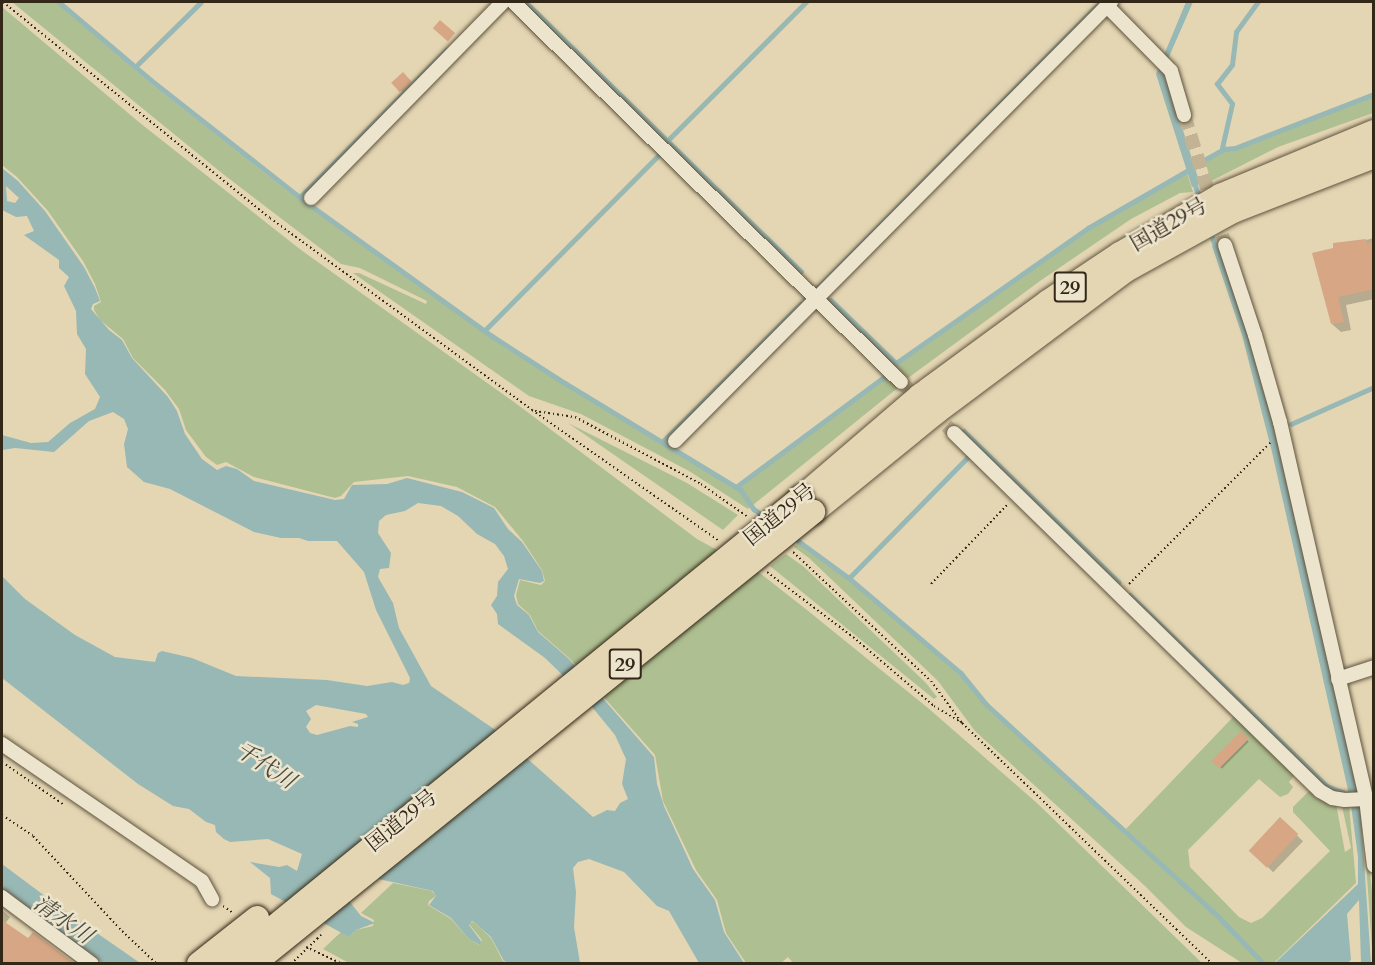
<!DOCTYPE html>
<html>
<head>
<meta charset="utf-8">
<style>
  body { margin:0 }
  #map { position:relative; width:1375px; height:965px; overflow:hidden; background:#e4d6b3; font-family:Cardo,"Noto Serif JP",serif }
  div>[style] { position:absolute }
  .green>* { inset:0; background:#aebf91 }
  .water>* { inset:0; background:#97b8b4 }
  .shadow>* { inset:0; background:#0003; transform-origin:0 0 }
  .stream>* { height:4.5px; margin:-2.25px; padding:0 2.25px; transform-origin:2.25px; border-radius:2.25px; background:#97b8b4 }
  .building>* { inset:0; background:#d7a785; transform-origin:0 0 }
  .street-tunnel>* { height:14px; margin-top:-7px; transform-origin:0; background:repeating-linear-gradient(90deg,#c1b394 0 14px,transparent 0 21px) }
  .path>* { height:2px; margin-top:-1px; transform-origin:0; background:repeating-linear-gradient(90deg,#332717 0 1.5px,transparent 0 4.5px) }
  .roads { filter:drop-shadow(0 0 2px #5f533e) drop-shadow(0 0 2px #5f533e) }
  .street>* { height:14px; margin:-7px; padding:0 7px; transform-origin:7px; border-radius:7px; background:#ede4ce }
  .highway>* { height:24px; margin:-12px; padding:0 12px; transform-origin:12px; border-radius:12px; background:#e4d6b3 }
  .path-bridge>* { height:2px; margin-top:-1px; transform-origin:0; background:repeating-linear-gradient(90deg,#332717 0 1.5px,transparent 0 4.5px) }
  .bridges { filter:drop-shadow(0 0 2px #332717) drop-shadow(0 0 2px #332717) }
  .highway-bridge>* { height:24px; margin:-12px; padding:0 12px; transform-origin:12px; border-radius:12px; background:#e4d6b3 }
  span { translate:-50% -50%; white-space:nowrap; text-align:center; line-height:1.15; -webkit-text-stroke:5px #ede4ce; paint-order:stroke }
  .shield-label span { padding:2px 4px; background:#ede4ce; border:2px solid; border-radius:4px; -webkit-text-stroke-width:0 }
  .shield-label { font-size:20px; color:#332717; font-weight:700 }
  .street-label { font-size:21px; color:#332717 }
  .water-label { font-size:22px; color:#4c4b3e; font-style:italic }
  .frame { position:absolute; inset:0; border:3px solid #332717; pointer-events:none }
</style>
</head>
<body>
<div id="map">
  <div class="green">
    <i style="clip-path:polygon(12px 2px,56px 2px,149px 82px,298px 199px,507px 349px,739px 491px,750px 507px,748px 509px,689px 471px,581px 414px,529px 396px,353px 273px,359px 273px,426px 304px,427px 301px,360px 268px,341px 264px,223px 174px)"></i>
    <i style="clip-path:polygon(2px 7px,140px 123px,301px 250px,518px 405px,697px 539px,761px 574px,807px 610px,928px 708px,1038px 804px,1202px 963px,794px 964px,788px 957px,781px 963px,746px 963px,726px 933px,717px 900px,696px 870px,663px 801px,655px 755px,569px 658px,538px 631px,530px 615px,518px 604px,516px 595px,520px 580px,541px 585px,545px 581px,542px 570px,523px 541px,495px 507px,457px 487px,408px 476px,354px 482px,341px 496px,335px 498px,254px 477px,226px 462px,217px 465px,206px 457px,186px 430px,179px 409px,165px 390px,133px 358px,123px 339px,100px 320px,94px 310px,94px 306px,101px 302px,95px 284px,83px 261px,48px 211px,17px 177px,2px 165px)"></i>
    <i style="clip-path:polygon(1373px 96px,1373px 113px,1278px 147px,1211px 181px,1205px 161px,1224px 150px,1234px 149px)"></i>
    <i style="clip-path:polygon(1187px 173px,1193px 192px,1180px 193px,1131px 219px,1040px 281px,908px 378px,895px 365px,1089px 229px)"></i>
    <i style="clip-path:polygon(888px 376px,900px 386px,753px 505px,739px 487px)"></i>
    <i style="clip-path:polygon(568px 423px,687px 483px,738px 515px,723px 530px)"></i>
    <i style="clip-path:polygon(799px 543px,849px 579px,935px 652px,960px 674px,986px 706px,1218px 918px,1262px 963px,1242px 963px,1186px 927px,1145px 886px,975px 731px,938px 681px,809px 558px,794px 547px)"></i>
    <i style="clip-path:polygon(786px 554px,804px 567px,864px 624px,926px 683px,937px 697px,934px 699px,770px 566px)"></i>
    <i style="clip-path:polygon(1235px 715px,1296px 774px,1289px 782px,1293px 787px,1288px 794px,1280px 797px,1259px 779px,1188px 850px,1190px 867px,1239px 917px,1251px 923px,1262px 918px,1330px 851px,1293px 812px,1293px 807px,1311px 789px,1336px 804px,1345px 852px,1351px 848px,1342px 806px,1349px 805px,1356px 883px,1274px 963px,1265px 963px,1219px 916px,1126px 829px)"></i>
    <i style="clip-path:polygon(1364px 834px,1368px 848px,1373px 904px,1373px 963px)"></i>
    <i style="clip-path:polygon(393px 883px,432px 891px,436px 896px,429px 901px,428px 905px,451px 919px,469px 939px,479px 945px,482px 940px,469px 924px,472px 922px,475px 923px,491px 938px,503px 961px,507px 963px,349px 963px,323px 949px,341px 932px,349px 937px,356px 930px,373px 926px,374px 920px,361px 913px)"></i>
  </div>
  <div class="water">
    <i style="clip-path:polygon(1098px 2px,1101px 2px,817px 290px,815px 288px)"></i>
    <i style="clip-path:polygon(1186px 2px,1193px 2px,1168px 59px,1165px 73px,1200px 184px,1192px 187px,1156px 74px)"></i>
    <i style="clip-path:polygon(evenodd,2px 168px,18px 181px,45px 211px,84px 267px,95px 288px,100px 301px,93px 304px,91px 309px,109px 330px,122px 340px,132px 358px,168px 397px,177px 411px,185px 434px,202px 459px,217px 470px,226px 466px,237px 469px,254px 481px,335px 500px,344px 499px,352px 485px,387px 484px,407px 478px,462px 492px,494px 508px,508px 529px,522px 542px,542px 571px,544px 581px,540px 583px,519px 579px,514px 596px,517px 605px,529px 615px,538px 632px,568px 658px,654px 757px,657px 784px,664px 806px,693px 869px,715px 900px,724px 932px,744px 963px,699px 963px,669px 911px,657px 906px,624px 872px,589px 859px,578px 862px,573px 868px,576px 892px,574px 927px,580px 963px,509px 963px,504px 961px,491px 937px,475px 923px,472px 921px,469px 925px,481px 941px,480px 945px,469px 939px,451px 918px,429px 905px,436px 896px,433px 891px,347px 872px,339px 888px,361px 916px,375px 923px,356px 930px,349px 937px,271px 894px,270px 878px,250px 862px,279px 867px,287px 865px,297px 871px,302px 854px,268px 839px,230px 842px,224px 839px,216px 832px,215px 825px,206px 822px,189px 809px,173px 806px,138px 784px,2px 678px,2px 576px,25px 599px,75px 635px,115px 657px,155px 662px,158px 653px,162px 651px,192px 658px,236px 676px,327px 680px,367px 686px,392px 682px,403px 685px,409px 683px,410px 678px,376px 610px,364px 572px,337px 541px,308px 541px,299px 538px,281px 538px,254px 532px,170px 489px,144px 482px,127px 467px,124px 444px,128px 429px,124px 419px,113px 412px,89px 421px,54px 452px,15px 448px,2px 450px,2px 435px,31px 443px,48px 442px,70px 423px,95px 409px,100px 397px,85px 374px,86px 349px,77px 334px,76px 311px,64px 286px,69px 277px,59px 268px,59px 260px,24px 235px,34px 231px,27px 216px,16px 217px,2px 210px,2px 168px,6px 186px,19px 198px,15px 203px,7px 201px,6px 186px,2px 168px,418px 503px,441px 506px,458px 516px,477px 534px,495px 544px,504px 556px,508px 569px,498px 582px,497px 596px,491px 605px,497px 614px,498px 624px,545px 658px,579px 691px,615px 735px,626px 759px,622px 784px,628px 799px,620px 803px,615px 811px,607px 810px,593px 817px,494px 729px,431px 686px,399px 628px,393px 603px,378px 577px,380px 569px,389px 568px,391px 553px,378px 533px,379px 521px,386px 515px,405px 511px,418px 503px,2px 168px,316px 705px,366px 714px,368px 717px,352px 722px,358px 724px,358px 727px,350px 726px,317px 735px,310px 733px,306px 727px,311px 719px,306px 711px,316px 705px)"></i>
    <i style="clip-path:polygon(1219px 243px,1250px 329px,1278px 445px,1281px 446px,1360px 803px,1371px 963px,1361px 963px,1359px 900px,1347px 914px,1351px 960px,1347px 963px,1275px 963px,1358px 884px,1358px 857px,1351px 805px,1347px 795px,1348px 790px,1272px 452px,1242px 335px,1212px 246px)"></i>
    <i style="clip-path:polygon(2px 864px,61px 908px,140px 963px,103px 963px,2px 890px)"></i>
  </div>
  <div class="shadow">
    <i style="left:403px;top:74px;width:14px;height:13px;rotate:45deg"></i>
    <i style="clip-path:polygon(1374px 238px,1374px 299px,1346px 305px,1351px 330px,1341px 332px,1332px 324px,1346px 245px)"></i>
    <i style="left:1241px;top:734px;width:11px;height:38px;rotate:45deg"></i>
    <i style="left:1280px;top:819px;width:32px;height:43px;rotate:44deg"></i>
    <i style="clip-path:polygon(2px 910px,10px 917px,5px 924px,69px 964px,2px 964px)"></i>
  </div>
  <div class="stream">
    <i style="left:59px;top:2px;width:121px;rotate:40.3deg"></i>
    <i style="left:151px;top:80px;width:192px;rotate:38.2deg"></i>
    <i style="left:302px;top:199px;width:234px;rotate:35.8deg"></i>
    <i style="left:492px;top:336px;width:87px;rotate:32.8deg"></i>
    <i style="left:565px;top:383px;width:206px;rotate:31.3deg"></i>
    <i style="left:741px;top:490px;width:23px;rotate:56deg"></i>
    <i style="left:754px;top:509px;width:16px;rotate:35deg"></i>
    <i style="left:526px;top:2px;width:385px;rotate:44.4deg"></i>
    <i style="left:138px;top:64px;width:88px;rotate:-44.5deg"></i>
    <i style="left:670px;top:138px;width:192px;rotate:-45deg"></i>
    <i style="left:1222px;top:148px;width:45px;rotate:-77.2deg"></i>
    <i style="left:1232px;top:104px;width:25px;rotate:-127deg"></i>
    <i style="left:1217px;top:84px;width:24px;rotate:-52deg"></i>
    <i style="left:1232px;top:65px;width:33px;rotate:-83deg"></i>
    <i style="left:1236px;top:32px;width:37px;rotate:-54deg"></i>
    <i style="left:1206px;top:159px;width:21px;rotate:-29deg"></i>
    <i style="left:1224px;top:149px;width:11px;rotate:-5deg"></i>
    <i style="left:1235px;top:148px;width:149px;rotate:-21.2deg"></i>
    <i style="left:1194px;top:181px;width:19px;rotate:72deg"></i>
    <i style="left:301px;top:196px;width:206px;rotate:-45.2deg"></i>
    <i style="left:1211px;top:233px;width:18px;rotate:71deg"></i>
    <i style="left:831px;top:300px;width:91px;rotate:44.1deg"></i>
    <i style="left:896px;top:363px;width:235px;rotate:-35.1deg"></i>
    <i style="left:1088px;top:228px;width:118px;rotate:-30deg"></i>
    <i style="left:485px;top:330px;width:247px;rotate:-45.2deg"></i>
    <i style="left:1291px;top:424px;width:91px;rotate:-24deg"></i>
    <i style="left:964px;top:431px;width:216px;rotate:44.3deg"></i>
    <i style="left:663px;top:441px;width:194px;rotate:-44.8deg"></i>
    <i style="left:736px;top:487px;width:188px;rotate:-36.6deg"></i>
    <i style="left:793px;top:537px;width:69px;rotate:36.2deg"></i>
    <i style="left:849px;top:578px;width:147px;rotate:40.3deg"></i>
    <i style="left:961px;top:673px;width:41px;rotate:50.9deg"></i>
    <i style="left:987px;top:705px;width:314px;rotate:42.4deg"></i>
    <i style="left:1219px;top:917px;width:65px;rotate:46.2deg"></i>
    <i style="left:849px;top:578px;width:170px;rotate:-45.5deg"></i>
    <i style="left:1130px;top:595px;width:274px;rotate:44.1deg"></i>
    <i style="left:1327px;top:786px;width:17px;rotate:21deg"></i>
  </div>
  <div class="building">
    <i style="left:440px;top:20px;width:20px;height:11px;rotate:41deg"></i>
    <i style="left:403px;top:72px;width:13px;height:16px;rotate:48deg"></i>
    <i style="clip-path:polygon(1366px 239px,1367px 244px,1374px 241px,1374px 289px,1338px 297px,1344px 322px,1331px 324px,1312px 253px,1333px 248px,1333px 243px)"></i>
    <i style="left:1241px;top:731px;width:11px;height:42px;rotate:45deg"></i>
    <i style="left:1280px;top:817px;width:25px;height:46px;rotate:43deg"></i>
    <i style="clip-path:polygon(2px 920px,28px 938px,33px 932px,74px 963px,2px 963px)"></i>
  </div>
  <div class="street-tunnel">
    <i style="left:1184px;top:115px;width:136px;rotate:72.5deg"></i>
    <i style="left:901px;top:382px;width:74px;rotate:43.9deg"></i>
  </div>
  <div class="path">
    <i style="left:3px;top:2px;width:343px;rotate:39deg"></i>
    <i style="left:270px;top:218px;width:325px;rotate:36.2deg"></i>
    <i style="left:532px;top:410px;width:228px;rotate:35deg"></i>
    <i style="left:535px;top:411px;width:40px;rotate:8.5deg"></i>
    <i style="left:575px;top:417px;width:143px;rotate:28deg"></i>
    <i style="left:701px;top:484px;width:57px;rotate:35.1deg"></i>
    <i style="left:793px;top:552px;width:189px;rotate:43.1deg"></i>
    <i style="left:931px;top:681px;width:52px;rotate:53.6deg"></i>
    <i style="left:962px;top:723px;width:347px;rotate:43.9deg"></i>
    <i style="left:767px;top:572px;width:108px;rotate:37.1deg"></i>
    <i style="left:853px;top:637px;width:106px;rotate:40.4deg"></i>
    <i style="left:934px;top:706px;width:33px;rotate:31deg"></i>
    <i style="left:931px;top:584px;width:111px;rotate:-46.1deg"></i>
    <i style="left:1129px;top:584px;width:201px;rotate:-45deg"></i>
    <i style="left:2px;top:762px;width:75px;rotate:34.7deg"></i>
    <i style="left:2px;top:815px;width:37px;rotate:34deg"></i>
    <i style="left:33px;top:836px;width:130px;rotate:46.9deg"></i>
    <i style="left:122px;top:931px;width:48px;rotate:43.3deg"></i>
    <i style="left:223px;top:906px;width:12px;rotate:35deg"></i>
    <i style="left:306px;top:947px;width:40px;rotate:25deg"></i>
  </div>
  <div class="roads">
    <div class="street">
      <i style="left:513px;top:2px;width:543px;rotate:44.4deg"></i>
      <i style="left:1107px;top:6px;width:91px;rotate:45.4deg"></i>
      <i style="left:1171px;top:71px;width:46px;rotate:73.5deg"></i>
      <i style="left:311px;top:198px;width:274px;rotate:-45.6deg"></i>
      <i style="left:1225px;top:245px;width:95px;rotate:71.6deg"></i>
      <i style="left:1255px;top:335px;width:91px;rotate:74deg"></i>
      <i style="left:1280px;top:422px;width:387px;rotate:77.1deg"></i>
      <i style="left:1366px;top:799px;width:67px;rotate:83.2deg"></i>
      <i style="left:954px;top:433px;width:512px;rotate:44.37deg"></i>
      <i style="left:1320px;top:791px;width:14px;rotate:30deg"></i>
      <i style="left:1332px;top:798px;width:13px;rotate:9deg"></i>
      <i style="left:1345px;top:800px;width:21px;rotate:-3deg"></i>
      <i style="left:675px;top:441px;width:619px;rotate:-45.2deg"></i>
      <i style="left:1338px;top:679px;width:38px;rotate:-18deg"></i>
      <i style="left:2px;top:744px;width:242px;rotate:34.4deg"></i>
      <i style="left:202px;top:881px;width:21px;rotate:61deg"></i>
      <i style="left:2px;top:897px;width:112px;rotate:36.7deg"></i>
    </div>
    <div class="highway">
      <i style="left:801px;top:498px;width:157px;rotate:-40.6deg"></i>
      <i style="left:920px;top:396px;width:159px;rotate:-36.3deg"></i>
      <i style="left:1048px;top:302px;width:87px;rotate:-33.7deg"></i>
      <i style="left:1120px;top:254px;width:116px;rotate:-30.1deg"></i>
      <i style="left:1220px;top:196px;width:167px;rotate:-22.6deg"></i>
      <i style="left:813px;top:512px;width:159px;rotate:-39.1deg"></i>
      <i style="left:936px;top:412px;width:237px;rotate:-36.8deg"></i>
      <i style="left:1126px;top:270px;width:122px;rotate:-28.9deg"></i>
      <i style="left:1233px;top:211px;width:151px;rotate:-21.3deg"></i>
    </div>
  </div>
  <div class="path-bridge">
    <i style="left:291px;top:964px;width:42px;rotate:-44deg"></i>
  </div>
  <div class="bridges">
    <div class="highway-bridge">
      <i style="left:199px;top:964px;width:74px;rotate:-38.4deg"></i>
      <i style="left:229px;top:964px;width:738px;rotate:-39.17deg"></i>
      <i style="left:253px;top:964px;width:720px;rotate:-38.91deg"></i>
    </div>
  </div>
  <div class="shield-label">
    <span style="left:1070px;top:287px">29</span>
    <span style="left:625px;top:664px">29</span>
  </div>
  <div class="street-label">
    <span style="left:1169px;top:225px;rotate:-30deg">国道29号</span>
    <span style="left:780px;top:515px;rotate:-39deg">国道29号</span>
    <span style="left:402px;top:821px;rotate:-39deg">国道29号</span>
  </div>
  <div class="water-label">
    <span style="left:265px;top:766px;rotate:33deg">千代川</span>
    <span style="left:63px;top:920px;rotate:35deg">清水川</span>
  </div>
  <div class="frame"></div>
</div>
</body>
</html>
